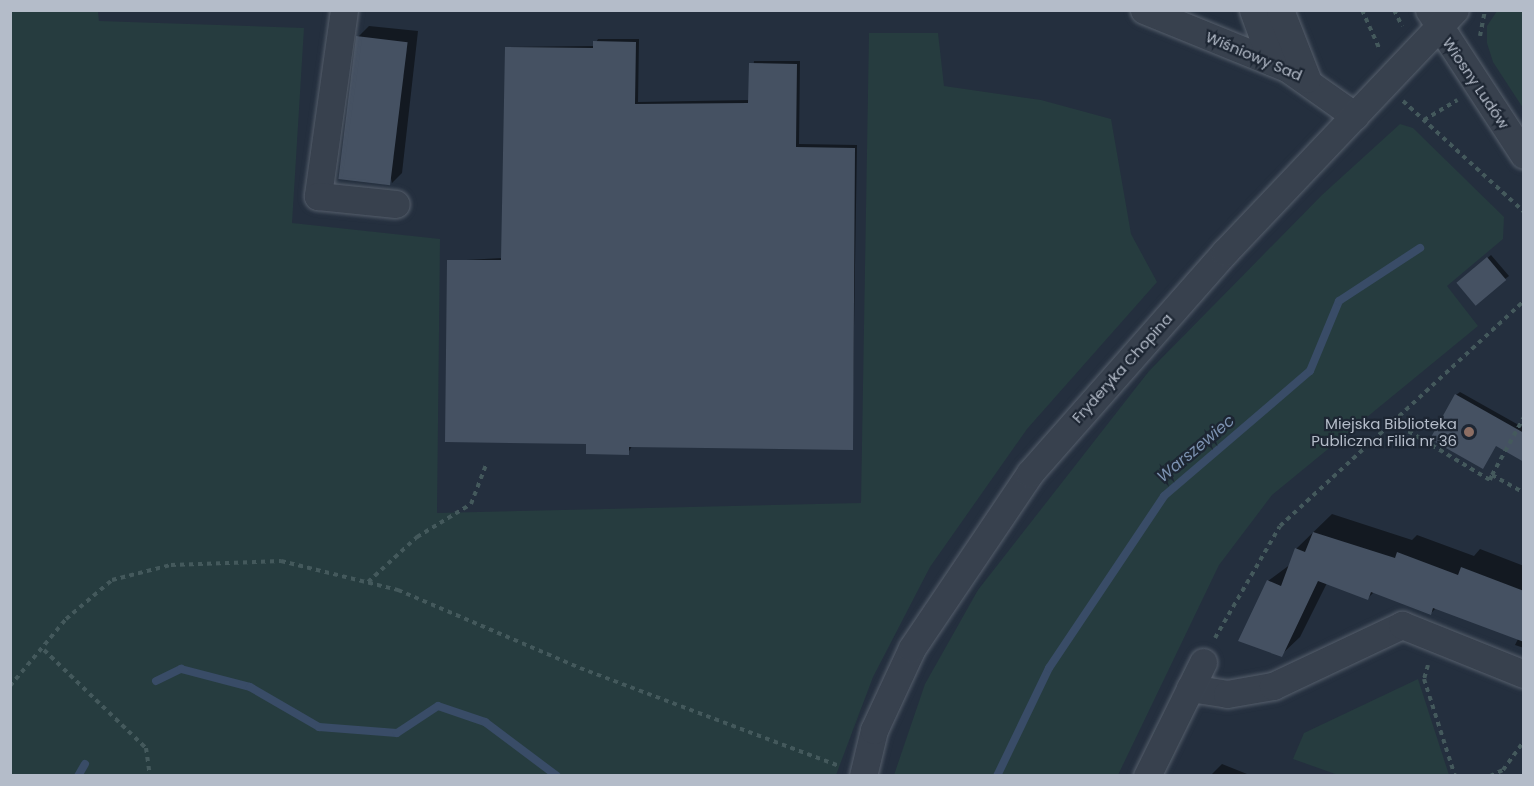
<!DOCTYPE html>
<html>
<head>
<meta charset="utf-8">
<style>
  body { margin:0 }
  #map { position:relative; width:1534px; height:786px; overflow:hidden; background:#242f3e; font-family:Poppins,sans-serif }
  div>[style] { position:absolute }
  .green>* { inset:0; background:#263c3f }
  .shadow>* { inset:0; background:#0007 }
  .stream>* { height:8px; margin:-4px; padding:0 4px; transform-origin:4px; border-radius:4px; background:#394c67 }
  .building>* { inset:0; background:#455162; transform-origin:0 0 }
  .path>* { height:4px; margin-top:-2px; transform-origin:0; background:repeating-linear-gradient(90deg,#44595c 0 4.5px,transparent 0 9px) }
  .roads { filter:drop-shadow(0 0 2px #565f6c) drop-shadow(0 0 2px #565f6c) }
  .minor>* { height:27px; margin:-13.5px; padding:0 13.5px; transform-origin:13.5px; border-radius:13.5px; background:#38414e }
  .dots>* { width:16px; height:16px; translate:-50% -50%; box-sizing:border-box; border:3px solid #1d2633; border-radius:50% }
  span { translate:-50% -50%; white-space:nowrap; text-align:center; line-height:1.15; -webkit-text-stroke:4.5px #1d2633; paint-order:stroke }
  .street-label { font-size:15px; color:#b4bcc9 }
  .poi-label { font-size:15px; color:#b4bcc9 }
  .right { translate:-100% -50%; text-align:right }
  .water-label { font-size:16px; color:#7c92b1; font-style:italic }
  .frame { position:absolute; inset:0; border:12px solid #b4bcc9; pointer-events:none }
</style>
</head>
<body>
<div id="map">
  <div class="green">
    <i style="clip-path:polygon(10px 11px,98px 11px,99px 21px,304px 28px,292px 223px,440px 239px,437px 513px,861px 503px,869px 33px,938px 33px,944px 86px,1041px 100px,1111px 119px,1131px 234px,1157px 282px,1027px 429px,930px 567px,873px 677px,836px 775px,11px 775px)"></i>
    <i style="clip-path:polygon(1497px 11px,1523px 11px,1523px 108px,1493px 62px,1487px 43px,1487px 26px)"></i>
    <i style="clip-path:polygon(1400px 124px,1413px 128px,1504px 217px,1503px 239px,1447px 286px,1478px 326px,1272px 495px,1219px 565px,1118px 775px,894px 775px,925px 684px,978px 590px,1149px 371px,1322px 195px)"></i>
    <i style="clip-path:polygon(1418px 679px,1449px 775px,1338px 775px,1293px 759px,1304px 733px)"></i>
  </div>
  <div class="shadow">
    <i style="clip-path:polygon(369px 26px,418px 31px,402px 173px,392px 183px,358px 37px)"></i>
    <i style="clip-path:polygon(598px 39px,639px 39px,638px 102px,750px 100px,754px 61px,800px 61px,799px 144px,857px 145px,852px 449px,632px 446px,628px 453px,588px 443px,448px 261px,502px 258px,506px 47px,594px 46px)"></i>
    <i style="clip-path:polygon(1491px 255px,1509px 276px,1505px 279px,1461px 280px)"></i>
    <i style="clip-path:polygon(1460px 392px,1524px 428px,1524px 460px,1456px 395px)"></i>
    <i style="clip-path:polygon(1332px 514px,1412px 540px,1417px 535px,1474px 556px,1480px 549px,1524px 566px,1524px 648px,1515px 645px,1518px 639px,1436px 608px,1431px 613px,1374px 592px,1368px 598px,1327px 583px,1300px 637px,1281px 655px,1268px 581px,1291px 564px,1296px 549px)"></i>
    <i style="clip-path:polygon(1222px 764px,1252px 776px,1210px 776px)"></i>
  </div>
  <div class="stream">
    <i style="left:156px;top:681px;width:28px;rotate:-26deg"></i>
    <i style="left:181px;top:669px;width:71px;rotate:14.6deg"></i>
    <i style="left:250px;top:687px;width:80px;rotate:30.1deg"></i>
    <i style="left:319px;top:727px;width:78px;rotate:4.4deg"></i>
    <i style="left:397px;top:733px;width:49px;rotate:-33.4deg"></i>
    <i style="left:438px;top:706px;width:50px;rotate:18.8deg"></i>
    <i style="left:485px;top:722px;width:90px;rotate:36.9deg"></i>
    <i style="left:78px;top:776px;width:14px;rotate:-60deg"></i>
    <i style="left:997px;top:776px;width:120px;rotate:-64.3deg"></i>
    <i style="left:1049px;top:668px;width:207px;rotate:-56.2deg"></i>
    <i style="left:1164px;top:496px;width:192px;rotate:-40.6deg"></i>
    <i style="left:1310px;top:371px;width:76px;rotate:-67.5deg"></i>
    <i style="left:1339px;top:301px;width:97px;rotate:-33.2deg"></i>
  </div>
  <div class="building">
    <i style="left:356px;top:36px;width:52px;height:144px;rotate:7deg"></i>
    <i style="clip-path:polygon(593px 41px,636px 42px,635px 104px,748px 103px,749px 63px,797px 64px,796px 147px,855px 148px,853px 450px,629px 447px,629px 455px,586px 454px,586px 444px,445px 442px,447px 260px,501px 260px,505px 47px,593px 48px)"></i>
    <i style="left:1487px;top:257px;width:30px;height:40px;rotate:50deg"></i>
    <i style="clip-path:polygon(1455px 394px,1524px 433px,1524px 462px,1496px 446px,1483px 469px,1430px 439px)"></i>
    <i style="clip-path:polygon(1313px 532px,1395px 558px,1397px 552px,1458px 575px,1461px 567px,1524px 591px,1524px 642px,1433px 608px,1431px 615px,1371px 592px,1368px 600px,1318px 581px,1282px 657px,1238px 641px,1267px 580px,1281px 586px,1295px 548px,1305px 552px)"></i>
  </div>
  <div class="path">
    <i style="left:1362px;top:10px;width:44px;rotate:65.8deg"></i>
    <i style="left:1394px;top:10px;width:18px;rotate:63deg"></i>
    <i style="left:1480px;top:36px;width:26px;rotate:-79deg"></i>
    <i style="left:1403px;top:101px;width:164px;rotate:42.5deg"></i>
    <i style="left:1424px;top:120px;width:39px;rotate:-31deg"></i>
    <i style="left:1393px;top:422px;width:113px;rotate:30.9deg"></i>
    <i style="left:1490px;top:480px;width:5px;rotate:-68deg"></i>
    <i style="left:1492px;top:475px;width:37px;rotate:29deg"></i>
    <i style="left:1492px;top:475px;width:66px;rotate:-61.1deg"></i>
    <i style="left:368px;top:582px;width:67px;rotate:-42.6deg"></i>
    <i style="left:417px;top:537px;width:63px;rotate:-31.4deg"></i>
    <i style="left:471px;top:504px;width:42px;rotate:-69deg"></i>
    <i style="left:1215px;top:638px;width:129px;rotate:-59.9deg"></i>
    <i style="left:1280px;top:526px;width:332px;rotate:-42.7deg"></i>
    <i style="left:44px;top:650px;width:141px;rotate:43.9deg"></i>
    <i style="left:146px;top:748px;width:28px;rotate:82deg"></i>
    <i style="left:1428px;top:665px;width:15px;rotate:106deg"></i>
    <i style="left:1424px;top:679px;width:102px;rotate:72.3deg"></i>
    <i style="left:10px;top:686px;width:87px;rotate:-50.1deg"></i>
    <i style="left:66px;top:619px;width:60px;rotate:-40.3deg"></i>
    <i style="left:112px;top:580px;width:61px;rotate:-14.3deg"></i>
    <i style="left:171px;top:565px;width:110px;rotate:-2.1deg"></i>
    <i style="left:281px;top:561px;width:121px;rotate:13.9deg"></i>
    <i style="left:398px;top:590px;width:198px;rotate:23.2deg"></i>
    <i style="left:580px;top:668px;width:278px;rotate:20.7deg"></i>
    <i style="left:1490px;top:776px;width:14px;rotate:-25deg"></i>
    <i style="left:1503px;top:770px;width:36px;rotate:-54deg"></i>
  </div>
  <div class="roads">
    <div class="minor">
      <i style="left:344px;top:10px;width:188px;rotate:98deg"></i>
      <i style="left:318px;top:196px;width:78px;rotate:5.9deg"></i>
      <i style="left:1144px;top:10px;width:154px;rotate:22.1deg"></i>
      <i style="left:1287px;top:68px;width:83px;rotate:35.2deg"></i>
      <i style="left:1253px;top:10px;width:55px;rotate:69.9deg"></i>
      <i style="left:1280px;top:10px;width:74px;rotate:68.6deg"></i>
      <i style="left:1429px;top:10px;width:173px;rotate:56.8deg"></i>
      <i style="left:1190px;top:688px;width:37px;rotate:9deg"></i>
      <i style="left:1227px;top:694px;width:47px;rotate:-9.9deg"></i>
      <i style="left:1273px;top:686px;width:143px;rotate:-25.3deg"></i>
      <i style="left:1402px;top:625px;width:131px;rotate:21.9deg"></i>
      <i style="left:863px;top:776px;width:47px;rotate:-76.6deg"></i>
      <i style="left:874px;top:730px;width:90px;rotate:-65.1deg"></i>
      <i style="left:912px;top:648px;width:211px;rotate:-56deg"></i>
      <i style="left:1030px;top:473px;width:295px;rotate:-48.6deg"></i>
      <i style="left:1225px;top:252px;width:334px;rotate:-46.5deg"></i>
      <i style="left:1147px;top:776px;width:127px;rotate:-63.8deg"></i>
    </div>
  </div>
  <div class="dots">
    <i style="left:1469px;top:432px;background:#8d6e63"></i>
  </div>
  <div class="street-label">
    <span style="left:1254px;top:56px;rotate:23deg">Wiśniowy Sad</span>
    <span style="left:1476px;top:83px;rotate:56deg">Wiosny Ludów</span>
    <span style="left:1122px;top:368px;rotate:-48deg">Fryderyka Chopina</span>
  </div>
  <div class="poi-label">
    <span class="right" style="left:1457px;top:432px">Miejska Biblioteka<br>Publiczna Filia nr 36</span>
  </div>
  <div class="water-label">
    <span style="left:1196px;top:449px;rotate:-40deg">Warszewiec</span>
  </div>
  <div class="frame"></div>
</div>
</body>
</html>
